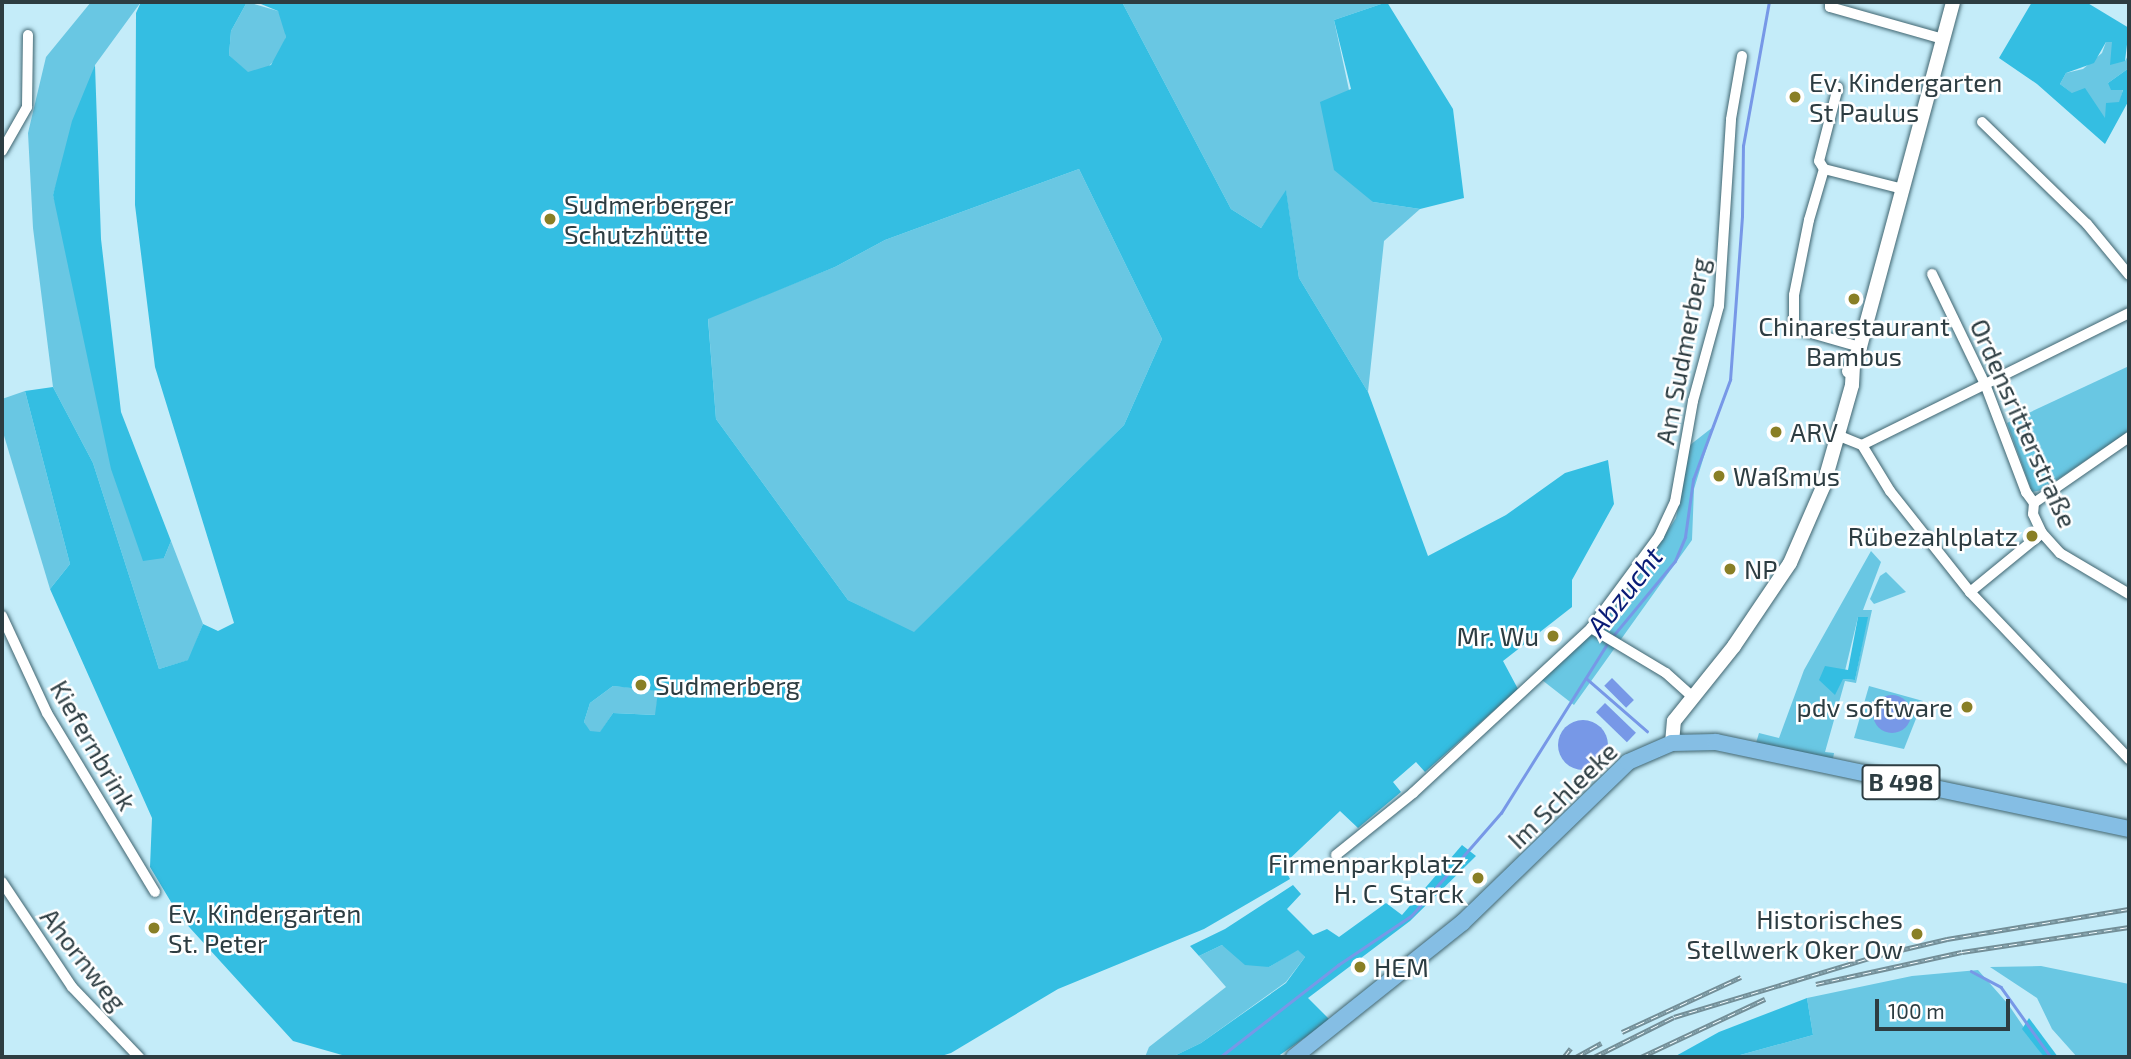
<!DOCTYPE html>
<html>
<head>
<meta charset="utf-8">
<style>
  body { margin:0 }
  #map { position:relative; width:2131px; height:1059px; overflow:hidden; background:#c4ecf9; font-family:"Exo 2",sans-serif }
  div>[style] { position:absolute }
  .green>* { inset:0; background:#69c7e3 }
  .forest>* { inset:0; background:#34bee2 }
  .water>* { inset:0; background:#7798e7; transform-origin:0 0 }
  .round { border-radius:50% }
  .stream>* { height:2.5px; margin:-1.25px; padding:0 1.25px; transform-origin:1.25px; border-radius:1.25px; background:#7798e7 }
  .roads { filter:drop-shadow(0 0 2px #406570) drop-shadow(0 0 2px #406570) }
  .minor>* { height:10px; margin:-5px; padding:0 5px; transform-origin:5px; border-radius:5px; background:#fff }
  .secondary>* { height:14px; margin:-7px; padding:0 7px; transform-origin:7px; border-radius:7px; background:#fff }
  .primary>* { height:16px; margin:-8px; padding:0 8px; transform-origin:8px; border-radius:8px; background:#85bee4 }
  .rail>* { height:5px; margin-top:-2.5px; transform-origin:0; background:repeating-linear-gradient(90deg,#fff 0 8px,#738e97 0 16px); box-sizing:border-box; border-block:2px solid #738e97 }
  .dots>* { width:19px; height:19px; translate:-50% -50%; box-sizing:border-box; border:4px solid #fff; border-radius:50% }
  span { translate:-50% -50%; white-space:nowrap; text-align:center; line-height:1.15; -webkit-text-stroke:5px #fff; paint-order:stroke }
  .shield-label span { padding:2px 5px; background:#fff; border:2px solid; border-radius:5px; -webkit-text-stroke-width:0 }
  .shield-label { font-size:24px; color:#2d3d42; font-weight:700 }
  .poi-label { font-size:26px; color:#2d3d42 }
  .left { translate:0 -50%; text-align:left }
  .right { translate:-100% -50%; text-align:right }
  .street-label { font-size:26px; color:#2d3d42 }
  .water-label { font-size:28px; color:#091b76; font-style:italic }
  .frame { position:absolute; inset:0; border:4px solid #2d3d42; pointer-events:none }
  .scale { position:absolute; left:1875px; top:999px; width:135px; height:32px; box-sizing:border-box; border:4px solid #2d3d42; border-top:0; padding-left:9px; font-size:21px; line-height:24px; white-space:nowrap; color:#2d3d42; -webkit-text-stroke:5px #fff; paint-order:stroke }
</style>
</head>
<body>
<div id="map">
  <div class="green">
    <i style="clip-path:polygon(91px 2px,141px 2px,95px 65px,53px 195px,164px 558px,171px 541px,203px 624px,189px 660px,159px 669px,93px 463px,53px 387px,33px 228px,28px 133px,46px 57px)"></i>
    <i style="clip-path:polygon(247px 2px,278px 11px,283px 19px,286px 37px,280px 55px,263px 72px,247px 72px,229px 55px,231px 31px)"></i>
    <i style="clip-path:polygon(1122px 2px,1387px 2px,1334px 20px,1373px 202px,1420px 209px,1384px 241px,1368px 392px,1299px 278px,1286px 192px,1261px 228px,1231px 209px)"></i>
    <i style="clip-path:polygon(2113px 41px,2125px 61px,2129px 54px,2129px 68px,2108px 83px,2123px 89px,2120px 102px,2105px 119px,2060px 84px,2066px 73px,2083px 69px,2102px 53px,2106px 42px)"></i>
    <i style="clip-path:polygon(1079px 169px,1162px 339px,1124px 425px,914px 633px,848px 600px,716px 419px,708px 318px,835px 267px,885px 240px)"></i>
    <i style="clip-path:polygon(2129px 366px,2129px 431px,2042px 490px,2032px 492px,2007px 423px)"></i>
    <i style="clip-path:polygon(25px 391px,70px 564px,50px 589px,2px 429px,2px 399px)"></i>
    <i style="clip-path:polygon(1713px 427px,1694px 489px,1692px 540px,1574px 705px,1542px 680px,1621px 601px,1676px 518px,1690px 445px)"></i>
    <i style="clip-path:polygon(evenodd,1871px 551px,1881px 562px,1863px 610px,1872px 610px,1856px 683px,1845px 681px,1825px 752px,1834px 753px,1833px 759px,1756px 743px,1759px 733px,1779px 738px,1804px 670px,1871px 551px,1858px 617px,1867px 618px,1855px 680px,1843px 679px,1858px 617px)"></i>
    <i style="clip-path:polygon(1886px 572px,1906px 592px,1874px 604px,1870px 599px,1880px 576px)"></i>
    <i style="clip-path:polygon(613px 686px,658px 690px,656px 715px,613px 713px,600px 733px,589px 732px,584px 722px,590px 703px)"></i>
    <i style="clip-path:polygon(1869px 686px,1923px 701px,1904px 749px,1854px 738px)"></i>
    <i style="clip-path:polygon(1222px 945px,1269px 967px,1298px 949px,1305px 957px,1286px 982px,1201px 1043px,1172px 1057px,1145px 1057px,1149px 1047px,1226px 987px,1199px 956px)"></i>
    <i style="clip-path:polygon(2041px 966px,2129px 984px,2129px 1057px,2077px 1057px,2052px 1029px,2037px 998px,1990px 967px)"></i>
    <i style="clip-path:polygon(1978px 970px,2008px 1004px,2044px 1057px,1733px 1057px,1813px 1035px,1807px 998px,1912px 976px)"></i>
  </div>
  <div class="forest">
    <i style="clip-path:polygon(evenodd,141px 2px,247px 2px,231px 31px,229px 55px,248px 72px,271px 65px,286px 37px,278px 11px,256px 2px,1122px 2px,1231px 209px,1261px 228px,1286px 190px,1299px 278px,1368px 392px,1428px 556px,1506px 515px,1565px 473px,1608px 460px,1614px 504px,1572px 580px,1572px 607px,1503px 661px,1518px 689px,1425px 772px,1416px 762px,1393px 782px,1401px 792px,1358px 828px,1340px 811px,1283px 865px,1290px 879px,1204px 929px,1058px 989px,951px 1053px,938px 1057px,349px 1057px,293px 1041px,180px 917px,150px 867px,152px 818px,50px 589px,70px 564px,25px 391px,53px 387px,93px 463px,159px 669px,188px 660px,203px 624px,218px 631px,234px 623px,155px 367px,135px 205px,136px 13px,141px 2px,1079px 169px,1162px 339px,1124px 425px,914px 632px,848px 600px,716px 419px,708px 319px,835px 267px,885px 240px,1079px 169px,141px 2px,613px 686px,658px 691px,655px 715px,613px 713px,600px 732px,590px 731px,584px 722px,590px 703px,613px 686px)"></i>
    <i style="clip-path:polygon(1387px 2px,1453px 109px,1464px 198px,1420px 209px,1373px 202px,1334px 170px,1320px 102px,1351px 89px,1334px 20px)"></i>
    <i style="clip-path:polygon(2032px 2px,2086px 2px,2129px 28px,2125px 61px,2110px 65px,2112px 42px,2106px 42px,2094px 63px,2066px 73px,2060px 84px,2072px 93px,2085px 88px,2105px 118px,2106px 103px,2119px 102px,2123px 90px,2111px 90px,2108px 83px,2129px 68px,2129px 100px,2105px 144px,2037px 84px,1999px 58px)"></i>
    <i style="clip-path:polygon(95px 65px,101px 239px,121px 412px,171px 541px,164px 558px,143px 561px,111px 469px,53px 195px,72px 121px)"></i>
    <i style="clip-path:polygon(1858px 617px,1868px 617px,1855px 680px,1843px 679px,1835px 695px,1819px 680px,1825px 666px,1848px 670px)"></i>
    <i style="clip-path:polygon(1462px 845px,1476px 856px,1410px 921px,1308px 998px,1330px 1020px,1277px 1057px,1172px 1057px,1201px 1043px,1286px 983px,1305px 957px,1298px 950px,1269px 967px,1245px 965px,1222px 945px,1199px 956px,1190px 946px,1225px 929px,1293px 885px,1301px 894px,1287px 909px,1313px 935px,1327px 929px,1339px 937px,1386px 903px,1402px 915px)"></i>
    <i style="clip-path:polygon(1807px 998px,1813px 1035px,1733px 1057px,1674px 1057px,1719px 1032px)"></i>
    <i style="clip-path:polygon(2029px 1018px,2058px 1057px,2044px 1057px,2022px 1029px)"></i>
  </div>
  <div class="water">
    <i style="left:1612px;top:678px;width:31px;height:11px;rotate:45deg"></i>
    <i class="round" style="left:1873px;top:695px;width:38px;height:38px"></i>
    <i style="left:1605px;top:703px;width:43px;height:13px;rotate:44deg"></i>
    <i class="round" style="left:1558px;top:720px;width:50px;height:50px"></i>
  </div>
  <div class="stream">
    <i style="left:1613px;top:636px;width:97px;rotate:-50.4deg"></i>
    <i style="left:1675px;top:561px;width:26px;rotate:-67deg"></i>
    <i style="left:1685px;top:537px;width:58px;rotate:-82deg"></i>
    <i style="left:1693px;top:480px;width:107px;rotate:-69.7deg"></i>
    <i style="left:1730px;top:380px;width:164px;rotate:-85.8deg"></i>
    <i style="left:1742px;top:216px;width:70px;rotate:-89.2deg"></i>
    <i style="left:1743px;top:146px;width:146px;rotate:-79.8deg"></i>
    <i style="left:1586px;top:678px;width:81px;rotate:41deg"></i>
    <i style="left:1971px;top:971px;width:34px;rotate:28deg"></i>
    <i style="left:2001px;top:987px;width:86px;rotate:54.5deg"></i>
    <i style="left:1220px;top:1057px;width:150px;rotate:-37.9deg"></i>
    <i style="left:1338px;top:965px;width:88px;rotate:-33.9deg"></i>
    <i style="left:1411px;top:916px;width:137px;rotate:-48.9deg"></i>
    <i style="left:1501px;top:813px;width:203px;rotate:-57.9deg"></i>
  </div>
  <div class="roads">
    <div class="minor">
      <i style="left:1830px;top:2px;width:5px;rotate:90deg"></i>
      <i style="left:1830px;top:7px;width:117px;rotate:15.8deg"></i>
      <i style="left:1982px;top:122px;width:146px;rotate:44.2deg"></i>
      <i style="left:2087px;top:224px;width:66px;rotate:50.5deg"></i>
      <i style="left:2px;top:151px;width:51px;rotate:-60.4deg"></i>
      <i style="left:27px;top:107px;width:72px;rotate:-89.2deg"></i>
      <i style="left:1824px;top:169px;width:9px;rotate:-122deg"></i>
      <i style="left:1819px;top:161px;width:76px;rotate:-75.6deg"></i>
      <i style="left:1932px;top:274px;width:122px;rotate:64.3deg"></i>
      <i style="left:1985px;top:384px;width:116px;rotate:69.2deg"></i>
      <i style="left:2026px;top:492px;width:14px;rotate:54deg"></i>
      <i style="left:2034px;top:503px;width:11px;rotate:95deg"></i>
      <i style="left:2033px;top:514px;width:21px;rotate:65deg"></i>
      <i style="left:2042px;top:533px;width:27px;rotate:48deg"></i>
      <i style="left:2060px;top:553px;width:80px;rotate:30.7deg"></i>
      <i style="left:1860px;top:347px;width:69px;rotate:-163.9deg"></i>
      <i style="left:1794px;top:328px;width:33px;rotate:-90deg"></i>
      <i style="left:1794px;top:295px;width:76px;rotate:-78.7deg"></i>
      <i style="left:1809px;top:220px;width:53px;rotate:-73.6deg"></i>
      <i style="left:1824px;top:169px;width:81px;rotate:14.2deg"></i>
      <i style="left:1837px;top:435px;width:27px;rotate:22deg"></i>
      <i style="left:1862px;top:445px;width:54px;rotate:58.7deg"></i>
      <i style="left:1890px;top:491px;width:129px;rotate:51.6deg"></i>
      <i style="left:1970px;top:592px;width:231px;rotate:46.4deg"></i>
      <i style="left:1862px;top:445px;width:298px;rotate:-26.3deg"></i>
      <i style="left:2034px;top:503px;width:116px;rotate:-34.8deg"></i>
      <i style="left:1970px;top:592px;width:93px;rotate:-39.3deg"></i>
      <i style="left:2px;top:616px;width:107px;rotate:65.1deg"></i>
      <i style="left:47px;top:713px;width:209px;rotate:58.9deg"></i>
      <i style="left:1591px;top:628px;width:114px;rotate:-53.5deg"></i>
      <i style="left:1659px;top:536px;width:38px;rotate:-65deg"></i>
      <i style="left:1675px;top:502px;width:103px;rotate:-79.9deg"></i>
      <i style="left:1693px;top:401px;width:98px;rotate:-74.7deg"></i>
      <i style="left:1719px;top:306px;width:187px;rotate:-86.3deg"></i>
      <i style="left:1731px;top:119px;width:64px;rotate:-80.1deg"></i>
      <i style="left:1336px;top:855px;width:99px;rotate:-38.8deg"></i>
      <i style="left:1413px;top:793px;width:243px;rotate:-42.8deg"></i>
      <i style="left:1591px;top:628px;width:87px;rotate:31deg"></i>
      <i style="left:1666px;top:673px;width:36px;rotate:42deg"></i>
      <i style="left:2px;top:882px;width:126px;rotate:56.3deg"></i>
      <i style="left:72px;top:987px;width:97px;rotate:46.3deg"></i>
    </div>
    <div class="secondary">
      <i style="left:1849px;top:371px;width:26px;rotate:-65deg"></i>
      <i style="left:1860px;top:347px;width:357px;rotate:-74.9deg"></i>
      <i style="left:1672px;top:743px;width:22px;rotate:-85deg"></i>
      <i style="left:1674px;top:721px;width:96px;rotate:-51.3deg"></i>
      <i style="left:1734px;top:646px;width:100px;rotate:-56deg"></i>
      <i style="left:1790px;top:563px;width:83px;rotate:-66.5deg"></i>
      <i style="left:1823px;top:487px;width:106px;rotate:-74.1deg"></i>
      <i style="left:1852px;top:385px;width:21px;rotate:-87deg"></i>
    </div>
    <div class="primary">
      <i style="left:1294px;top:1057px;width:215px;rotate:-38.6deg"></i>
      <i style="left:1462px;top:923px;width:231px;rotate:-44.1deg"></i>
      <i style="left:1628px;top:762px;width:48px;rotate:-23.4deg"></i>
      <i style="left:1672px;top:743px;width:44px;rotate:-1.3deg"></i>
      <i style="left:1716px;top:742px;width:422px;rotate:11.9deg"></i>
    </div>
  </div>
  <div class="rail">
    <i style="left:1816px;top:984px;width:149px;rotate:-12.4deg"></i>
    <i style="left:1962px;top:952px;width:169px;rotate:-8.5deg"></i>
    <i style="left:1622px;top:1032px;width:131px;rotate:-24.8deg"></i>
    <i style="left:1564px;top:1057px;width:11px;rotate:-52deg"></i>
    <i style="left:1576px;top:1057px;width:29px;rotate:-29deg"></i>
    <i style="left:1594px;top:1057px;width:89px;rotate:-26.6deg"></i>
    <i style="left:1674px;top:1017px;width:214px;rotate:-16.8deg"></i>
    <i style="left:1879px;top:955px;width:70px;rotate:-13.2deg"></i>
    <i style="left:1947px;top:939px;width:184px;rotate:-9.4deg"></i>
    <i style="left:1641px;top:1057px;width:137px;rotate:-25.1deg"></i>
  </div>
  <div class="dots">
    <i style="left:1795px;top:97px;background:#897f26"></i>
    <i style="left:550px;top:219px;background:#897f26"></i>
    <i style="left:1854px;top:299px;background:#897f26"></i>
    <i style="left:1776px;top:432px;background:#897f26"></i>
    <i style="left:1719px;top:476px;background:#897f26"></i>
    <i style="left:2032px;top:536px;background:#897f26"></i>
    <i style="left:1730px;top:569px;background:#897f26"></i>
    <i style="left:1553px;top:636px;background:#897f26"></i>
    <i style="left:641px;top:685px;background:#897f26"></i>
    <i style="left:1967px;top:707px;background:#897f26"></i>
    <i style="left:1478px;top:878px;background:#897f26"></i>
    <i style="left:154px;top:928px;background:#897f26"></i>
    <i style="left:1917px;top:934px;background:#897f26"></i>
    <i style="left:1360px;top:967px;background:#897f26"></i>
  </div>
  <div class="shield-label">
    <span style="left:1901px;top:782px">B 498</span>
  </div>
  <div class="poi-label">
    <span class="left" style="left:1809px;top:97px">Ev. Kindergarten<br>St Paulus</span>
    <span class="left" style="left:564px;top:219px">Sudmerberger<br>Schutzhütte</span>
    <span style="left:1854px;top:341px">Chinarestaurant<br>Bambus</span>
    <span class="left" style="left:1790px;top:432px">ARV</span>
    <span class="left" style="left:1733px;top:476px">Waßmus</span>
    <span class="right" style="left:2018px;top:536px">Rübezahlplatz</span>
    <span class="left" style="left:1744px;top:569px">NP</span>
    <span class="right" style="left:1539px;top:636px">Mr. Wu</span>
    <span class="left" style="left:655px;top:685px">Sudmerberg</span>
    <span class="right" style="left:1953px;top:707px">pdv software</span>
    <span class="right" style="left:1464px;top:878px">Firmenparkplatz<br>H. C. Starck</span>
    <span class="left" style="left:168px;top:928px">Ev. Kindergarten<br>St. Peter</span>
    <span class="right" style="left:1903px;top:934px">Historisches<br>Stellwerk Oker Ow</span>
    <span class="left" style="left:1374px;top:967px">HEM</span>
  </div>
  <div class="street-label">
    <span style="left:1682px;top:351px;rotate:-79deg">Am Sudmerberg</span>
    <span style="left:2024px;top:423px;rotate:66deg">Ordensritterstraße</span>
    <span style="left:94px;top:745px;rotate:60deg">Kiefernbrink</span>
    <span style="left:1562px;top:795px;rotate:-44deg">Im Schleeke</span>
    <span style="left:84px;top:959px;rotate:52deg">Ahornweg</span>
  </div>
  <div class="water-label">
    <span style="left:1624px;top:591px;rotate:-52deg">Abzucht</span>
  </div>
  <div class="frame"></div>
  <div class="scale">100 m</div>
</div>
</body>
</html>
